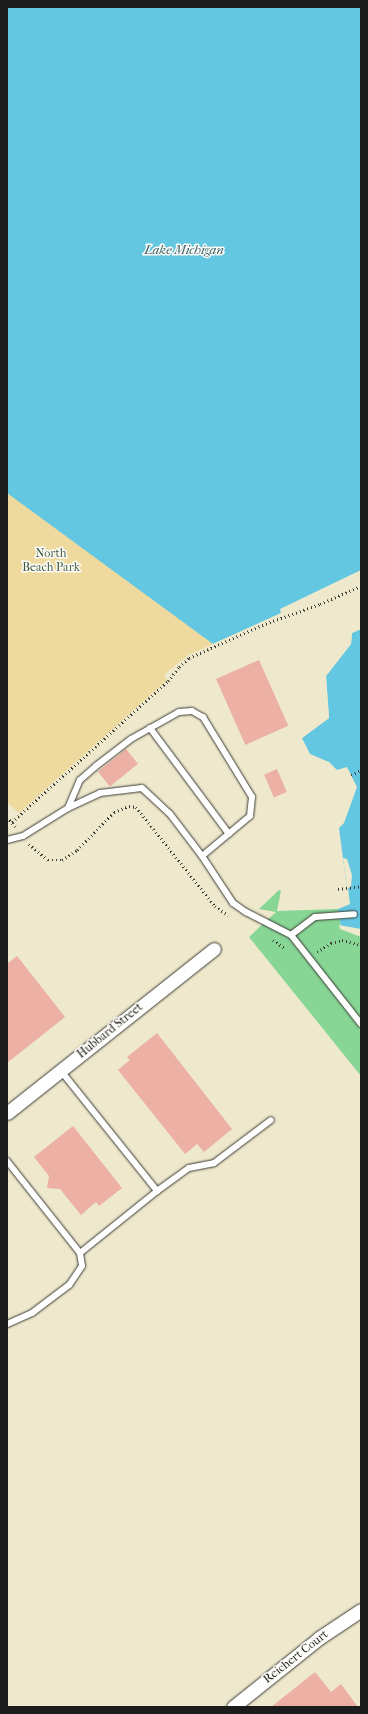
<!DOCTYPE html>
<html>
<head>
<meta charset="utf-8">
<style>
  body { margin:0 }
  #map { position:relative; width:368px; height:1714px; overflow:hidden; background:#eee8cc; font-family:"IM FELL French Canon",serif }
  div>[style] { position:absolute }
  .green>* { inset:0; background:#87d695 }
  .sand>* { inset:0; background:#eeda9e }
  .water>* { inset:0; background:#63c7e1 }
  .pier>* { inset:0; background:#eee8cc }
  .building>* { inset:0; background:#ecb0a4; transform-origin:0 0 }
  .path>* { height:2.5px; margin-top:-1.25px; transform-origin:0; background:repeating-linear-gradient(90deg,#3c3b36 0 1px,transparent 0 4px) }
  .roads { filter:drop-shadow(0 0 1px #3c3b36) drop-shadow(0 0 1px #3c3b36) }
  .service>* { height:6px; margin:-3px; padding:0 3px; transform-origin:3px; border-radius:3px; background:#fff }
  .minor>* { height:13px; margin:-6.5px; padding:0 6.5px; transform-origin:6.5px; border-radius:6.5px; background:#fff }
  span { translate:-50% -50%; white-space:nowrap; text-align:center; line-height:1.15; -webkit-text-stroke:3px #fdfcf7; paint-order:stroke }
  .park-label { font-size:12px; color:#415d46 }
  .street-label { font-size:12px; color:#1c1c1c }
  .water-label { font-size:13px; color:#38606b; font-style:italic }
  .frame { position:absolute; inset:0; border:8px solid #1c1c1c; pointer-events:none }
</style>
</head>
<body>
<div id="map">
  <div class="green">
    <i style="clip-path:polygon(279px 890px,281px 891px,277px 911px,338px 909px,341px 927px,361px 935px,361px 1076px,249px 937px,276px 912px,259px 909px)"></i>
  </div>
  <div class="sand">
    <i style="clip-path:polygon(7px 477px,204px 619px,213px 644px,188px 655px,164px 675px,167px 680px,19px 813px,7px 802px)"></i>
  </div>
  <div class="water">
    <i style="clip-path:polygon(7px 7px,361px 7px,361px 577px,213px 644px,7px 493px)"></i>
    <i style="clip-path:polygon(361px 629px,361px 935px,341px 927px,338px 909px,349px 904px,339px 828px,344px 823px,357px 787px,347px 767px,337px 770px,329px 762px,310px 754px,302px 738px,329px 718px,326px 676px,351px 644px,352px 633px)"></i>
  </div>
  <div class="pier">
    <i style="clip-path:polygon(361px 570px,361px 579px,214px 645px,213px 644px,281px 613px,280px 609px)"></i>
    <i style="clip-path:polygon(361px 627px,361px 629px,352px 633px,351px 644px,326px 676px,329px 718px,302px 738px,300px 737px,327px 717px,324px 676px,349px 643px,351px 631px)"></i>
    <i style="clip-path:polygon(343px 858px,347px 859px,352px 875px,351px 887px,348px 888px,350px 904px,338px 909px,337px 908px,347px 903px,345px 888px,347px 888px)"></i>
    <i style="clip-path:polygon(339px 925px,361px 929px,361px 937px,340px 929px)"></i>
  </div>
  <div class="building">
    <i style="left:259px;top:660px;width:72px;height:47px;rotate:66deg"></i>
    <i style="left:126px;top:749px;width:19px;height:36px;rotate:51deg"></i>
    <i style="left:277px;top:769px;width:25px;height:14px;rotate:67deg"></i>
    <i style="clip-path:polygon(17px 956px,65px 1017px,7px 1063px,7px 964px)"></i>
    <i style="clip-path:polygon(157px 1033px,232px 1129px,204px 1152px,197px 1144px,185px 1154px,118px 1070px,130px 1060px,127px 1057px)"></i>
    <i style="clip-path:polygon(73px 1126px,122px 1188px,99px 1206px,96px 1202px,81px 1215px,60px 1189px,47px 1188px,49px 1176px,34px 1157px)"></i>
    <i style="clip-path:polygon(315px 1672px,331px 1692px,341px 1684px,358px 1707px,271px 1707px)"></i>
  </div>
  <div class="path">
    <i style="left:351px;top:775px;width:11px;rotate:-27deg"></i>
    <i style="left:7px;top:817px;width:13px;rotate:48deg"></i>
    <i style="left:12px;top:822px;width:210px;rotate:-42.1deg"></i>
    <i style="left:168px;top:681px;width:18px;rotate:-52deg"></i>
    <i style="left:179px;top:667px;width:13px;rotate:-42deg"></i>
    <i style="left:189px;top:658px;width:80px;rotate:-24.3deg"></i>
    <i style="left:262px;top:625px;width:62px;rotate:-19.9deg"></i>
    <i style="left:320px;top:604px;width:45px;rotate:-23.7deg"></i>
    <i style="left:29px;top:844px;width:25px;rotate:40deg"></i>
    <i style="left:48px;top:860px;width:14px"></i>
    <i style="left:62px;top:860px;width:18px;rotate:-34deg"></i>
    <i style="left:77px;top:850px;width:53px;rotate:-45.8deg"></i>
    <i style="left:114px;top:812px;width:16px;rotate:-22deg"></i>
    <i style="left:129px;top:806px;width:7px;rotate:8deg"></i>
    <i style="left:136px;top:807px;width:127px;rotate:51.4deg"></i>
    <i style="left:215px;top:906px;width:16px;rotate:35deg"></i>
    <i style="left:338px;top:889px;width:23px;rotate:-7deg"></i>
    <i style="left:273px;top:940px;width:14px;rotate:34deg"></i>
    <i style="left:317px;top:952px;width:17px;rotate:-33deg"></i>
    <i style="left:331px;top:943px;width:11px;rotate:-15deg"></i>
    <i style="left:342px;top:940px;width:20px;rotate:15deg"></i>
  </div>
  <div class="roads">
    <div class="service">
      <i style="left:150px;top:728px;width:132px;rotate:53.3deg"></i>
      <i style="left:68px;top:808px;width:30px;rotate:-67deg"></i>
      <i style="left:80px;top:780px;width:21px;rotate:-41deg"></i>
      <i style="left:96px;top:766px;width:44px;rotate:-37.6deg"></i>
      <i style="left:131px;top:739px;width:55px;rotate:-29.4deg"></i>
      <i style="left:179px;top:712px;width:13px;rotate:-4deg"></i>
      <i style="left:192px;top:711px;width:13px;rotate:29deg"></i>
      <i style="left:203px;top:717px;width:94px;rotate:58.5deg"></i>
      <i style="left:252px;top:797px;width:19px;rotate:96deg"></i>
      <i style="left:250px;top:816px;width:62px;rotate:140.2deg"></i>
      <i style="left:7px;top:840px;width:16px;rotate:-14deg"></i>
      <i style="left:23px;top:836px;width:53px;rotate:-31.9deg"></i>
      <i style="left:68px;top:808px;width:35px;rotate:-25deg"></i>
      <i style="left:100px;top:793px;width:42px;rotate:-6.8deg"></i>
      <i style="left:142px;top:788px;width:38px;rotate:43deg"></i>
      <i style="left:170px;top:814px;width:53px;rotate:52.7deg"></i>
      <i style="left:202px;top:856px;width:56px;rotate:56.6deg"></i>
      <i style="left:233px;top:903px;width:16px;rotate:35deg"></i>
      <i style="left:246px;top:912px;width:51px;rotate:27.1deg"></i>
      <i style="left:291px;top:935px;width:113px;rotate:51.8deg"></i>
      <i style="left:291px;top:935px;width:30px;rotate:-37deg"></i>
      <i style="left:315px;top:917px;width:39px;rotate:-4deg"></i>
      <i style="left:61px;top:1071px;width:154px;rotate:51.3deg"></i>
      <i style="left:7px;top:1161px;width:117px;rotate:51.6deg"></i>
      <i style="left:80px;top:1253px;width:13px;rotate:81deg"></i>
      <i style="left:82px;top:1266px;width:23px;rotate:124deg"></i>
      <i style="left:69px;top:1285px;width:46px;rotate:142.9deg"></i>
      <i style="left:32px;top:1313px;width:27px;rotate:156deg"></i>
      <i style="left:80px;top:1253px;width:99px;rotate:-38.8deg"></i>
      <i style="left:157px;top:1191px;width:39px;rotate:-36deg"></i>
      <i style="left:189px;top:1168px;width:25px;rotate:-11deg"></i>
      <i style="left:214px;top:1163px;width:71px;rotate:-37deg"></i>
    </div>
    <div class="minor">
      <i style="left:7px;top:1113px;width:264px;rotate:-38.4deg"></i>
      <i style="left:233px;top:1707px;width:110px;rotate:-38.7deg"></i>
      <i style="left:319px;top:1638px;width:50px;rotate:-33.7deg"></i>
    </div>
  </div>
  <div class="park-label">
    <span style="left:51px;top:561px">North<br>Beach Park</span>
  </div>
  <div class="street-label">
    <span style="left:110px;top:1031px;rotate:-39deg">Hubbard Street</span>
    <span style="left:296px;top:1657px;rotate:-38deg">Reichert Court</span>
  </div>
  <div class="water-label">
    <span style="left:184px;top:250px">Lake Michigan</span>
  </div>
  <div class="frame"></div>
</div>
</body>
</html>
